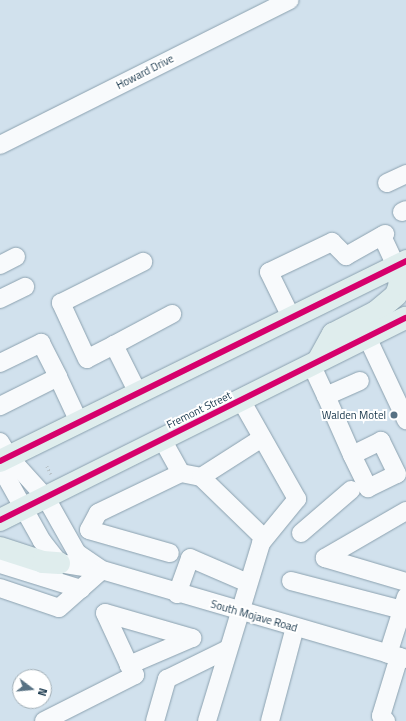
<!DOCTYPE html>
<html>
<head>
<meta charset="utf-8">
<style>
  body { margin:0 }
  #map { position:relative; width:406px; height:721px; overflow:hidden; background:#d1e1ed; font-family:"Titillium Web",sans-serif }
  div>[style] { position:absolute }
  .path>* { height:2.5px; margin-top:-1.25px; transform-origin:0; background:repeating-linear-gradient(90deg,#b8c2c7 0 1px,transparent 0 4px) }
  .roads { filter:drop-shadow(0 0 1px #8ba1af) drop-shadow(0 0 1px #8ba1af) }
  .minor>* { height:18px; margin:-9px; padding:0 9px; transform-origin:9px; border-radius:9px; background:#f8fafc }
  .major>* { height:22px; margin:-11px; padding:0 11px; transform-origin:11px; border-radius:11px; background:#dfeded }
  .cycleway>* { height:6px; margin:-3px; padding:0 3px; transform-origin:3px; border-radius:3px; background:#d6006c }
  .dots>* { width:11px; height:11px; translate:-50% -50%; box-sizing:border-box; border:2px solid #fff; border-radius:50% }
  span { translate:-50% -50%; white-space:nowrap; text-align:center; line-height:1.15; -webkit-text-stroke:4px #fff; paint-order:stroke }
  .street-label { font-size:11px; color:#17364b }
  .poi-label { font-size:11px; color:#17364b }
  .right { translate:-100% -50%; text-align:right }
  .north { position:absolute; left:12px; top:669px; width:40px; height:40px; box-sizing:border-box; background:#fff; border:1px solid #a2afb7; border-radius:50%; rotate:106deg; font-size:11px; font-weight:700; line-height:16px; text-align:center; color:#17364b }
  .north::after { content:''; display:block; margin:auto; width:14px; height:18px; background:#587284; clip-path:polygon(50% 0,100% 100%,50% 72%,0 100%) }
</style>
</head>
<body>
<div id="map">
  <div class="path">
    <i style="left:47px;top:466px;width:9px;rotate:63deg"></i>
  </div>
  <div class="roads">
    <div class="minor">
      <i style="left:0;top:145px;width:324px;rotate:-26.6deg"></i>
      <i style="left:387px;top:183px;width:21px;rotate:-25deg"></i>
      <i style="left:402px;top:212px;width:4px;rotate:-27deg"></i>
      <i style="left:382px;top:236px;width:33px;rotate:65deg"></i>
      <i style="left:0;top:265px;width:18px;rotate:-27deg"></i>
      <i style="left:0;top:299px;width:28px;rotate:-26deg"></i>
      <i style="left:291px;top:317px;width:50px;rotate:-116.1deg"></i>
      <i style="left:269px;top:272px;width:70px;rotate:-25.5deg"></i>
      <i style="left:332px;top:242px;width:20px;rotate:45deg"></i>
      <i style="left:346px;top:256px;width:45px;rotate:-29.4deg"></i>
      <i style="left:367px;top:337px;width:92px;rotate:64.8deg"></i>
      <i style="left:114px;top:345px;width:30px;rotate:153deg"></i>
      <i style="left:87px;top:359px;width:62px;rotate:-114.9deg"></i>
      <i style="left:61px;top:303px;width:92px;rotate:-26.6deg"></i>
      <i style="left:0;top:363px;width:46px;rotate:-26deg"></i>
      <i style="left:41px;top:343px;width:38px;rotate:63deg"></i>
      <i style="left:58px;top:377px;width:65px;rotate:153.4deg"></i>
      <i style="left:311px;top:364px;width:35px;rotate:65deg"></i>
      <i style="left:326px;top:396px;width:64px;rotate:66.2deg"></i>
      <i style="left:352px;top:455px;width:37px;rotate:64deg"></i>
      <i style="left:368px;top:488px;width:32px;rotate:-26deg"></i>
      <i style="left:397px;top:474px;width:37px;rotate:-116deg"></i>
      <i style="left:381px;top:441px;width:32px;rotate:154deg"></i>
      <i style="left:58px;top:377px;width:50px;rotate:65deg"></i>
      <i style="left:138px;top:393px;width:54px;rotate:-116.6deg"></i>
      <i style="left:114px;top:345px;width:66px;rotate:-28.1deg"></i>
      <i style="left:326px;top:396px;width:37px;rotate:-24deg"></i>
      <i style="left:162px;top:439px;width:39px;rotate:61deg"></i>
      <i style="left:181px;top:473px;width:92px;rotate:154.3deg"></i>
      <i style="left:98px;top:513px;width:19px;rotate:118deg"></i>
      <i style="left:89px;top:530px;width:84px;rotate:15.9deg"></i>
      <i style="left:0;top:442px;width:17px;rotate:59deg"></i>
      <i style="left:9px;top:457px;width:55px;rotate:47.9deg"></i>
      <i style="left:46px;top:498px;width:63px;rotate:60.6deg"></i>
      <i style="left:77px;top:553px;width:27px;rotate:34deg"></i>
      <i style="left:0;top:466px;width:86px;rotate:60.8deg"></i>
      <i style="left:42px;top:541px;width:28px;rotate:52deg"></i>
      <i style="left:59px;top:563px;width:44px;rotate:9.2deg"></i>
      <i style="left:102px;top:570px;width:317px;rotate:16.3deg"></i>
      <i style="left:181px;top:473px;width:20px;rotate:11deg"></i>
      <i style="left:201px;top:477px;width:88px;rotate:44.1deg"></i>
      <i style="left:201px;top:477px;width:72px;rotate:-32.6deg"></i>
      <i style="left:406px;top:511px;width:94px;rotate:149.9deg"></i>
      <i style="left:325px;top:558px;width:84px;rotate:16.5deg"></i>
      <i style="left:301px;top:533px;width:66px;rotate:-40.7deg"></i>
      <i style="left:0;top:564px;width:85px;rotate:17.2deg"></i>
      <i style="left:291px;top:581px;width:115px;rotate:14.6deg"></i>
      <i style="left:402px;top:610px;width:14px;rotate:-73deg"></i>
      <i style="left:0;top:588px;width:62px;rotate:18.7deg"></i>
      <i style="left:59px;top:608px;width:57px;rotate:-41.5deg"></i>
      <i style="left:177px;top:594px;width:38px;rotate:-70deg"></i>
      <i style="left:190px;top:558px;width:63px;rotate:23.3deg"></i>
      <i style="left:388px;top:654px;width:46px;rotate:-72.3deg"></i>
      <i style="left:402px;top:610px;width:4px;rotate:14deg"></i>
      <i style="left:44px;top:721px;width:102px;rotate:-26.8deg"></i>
      <i style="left:135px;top:675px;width:12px;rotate:-121deg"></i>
      <i style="left:129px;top:665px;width:57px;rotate:-114.8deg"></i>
      <i style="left:105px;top:613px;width:91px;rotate:16deg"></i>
      <i style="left:192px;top:638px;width:69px;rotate:156.8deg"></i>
      <i style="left:155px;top:721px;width:44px;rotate:-74.1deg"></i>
      <i style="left:167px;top:679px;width:68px;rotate:-26.2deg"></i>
      <i style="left:207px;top:721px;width:186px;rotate:-73.1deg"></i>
      <i style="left:261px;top:543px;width:57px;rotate:-50.7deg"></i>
      <i style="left:297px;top:499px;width:114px;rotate:-119.5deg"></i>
      <i style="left:270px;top:721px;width:97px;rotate:-75.1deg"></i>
      <i style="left:386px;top:721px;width:7px;rotate:-135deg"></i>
      <i style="left:381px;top:716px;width:62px;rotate:-73deg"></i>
    </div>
    <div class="major">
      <i style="left:318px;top:361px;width:31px;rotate:-61deg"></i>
      <i style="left:333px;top:334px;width:48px;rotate:-27.1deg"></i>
      <i style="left:376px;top:312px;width:26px;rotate:-40deg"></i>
      <i style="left:396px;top:295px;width:12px;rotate:-70deg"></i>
      <i style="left:400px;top:284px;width:18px;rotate:-103deg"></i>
      <i style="left:0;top:461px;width:453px;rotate:-26.2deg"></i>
      <i style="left:0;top:520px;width:453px;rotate:-26.5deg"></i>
      <i style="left:0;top:548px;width:45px;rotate:18deg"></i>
      <i style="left:43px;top:562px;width:16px;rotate:4deg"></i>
    </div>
  </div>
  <div class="cycleway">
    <i style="left:0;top:461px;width:453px;rotate:-26.2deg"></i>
    <i style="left:0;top:520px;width:453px;rotate:-26.5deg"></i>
  </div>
  <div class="dots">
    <i style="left:394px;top:415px;background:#587284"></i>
  </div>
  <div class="street-label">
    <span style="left:145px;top:72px;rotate:-27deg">Howard Drive</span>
    <span style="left:199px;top:410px;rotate:-26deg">Fremont Street</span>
    <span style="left:254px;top:616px;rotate:16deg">South Mojave Road</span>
  </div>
  <div class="poi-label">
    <span class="right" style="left:386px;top:415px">Walden Motel</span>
  </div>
  <div class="north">N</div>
</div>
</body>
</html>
